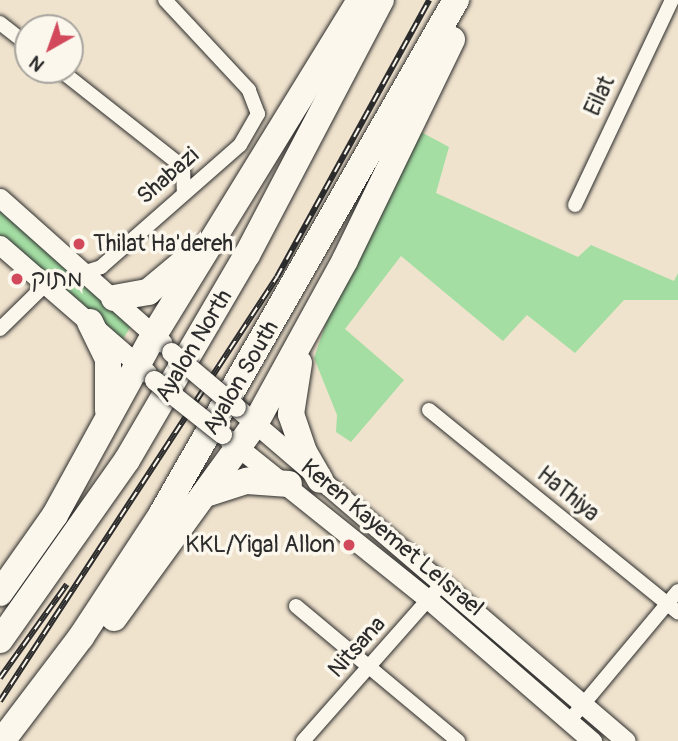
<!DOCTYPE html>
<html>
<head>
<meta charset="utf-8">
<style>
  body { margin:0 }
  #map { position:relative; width:678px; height:741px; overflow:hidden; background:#f0e3ce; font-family:Pangolin,"Playpen Sans Hebrew",sans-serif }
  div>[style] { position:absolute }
  .green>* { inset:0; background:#a4dea3 }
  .roads { filter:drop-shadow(0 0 2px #2b2b2b) drop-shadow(0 0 2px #2b2b2b) }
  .street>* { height:14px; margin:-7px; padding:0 7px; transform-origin:7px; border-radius:7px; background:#fbf7ec }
  .secondary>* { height:19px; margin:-9.5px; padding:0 9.5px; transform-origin:9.5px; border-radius:9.5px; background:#fbf7ec }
  .highway>* { height:26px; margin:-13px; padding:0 13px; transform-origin:13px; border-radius:13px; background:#fbf7ec }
  .rail>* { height:6px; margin-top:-3px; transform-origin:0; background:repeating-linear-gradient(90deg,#fbf7ec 0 10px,#2b2b2b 0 20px); box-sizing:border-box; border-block:2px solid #2b2b2b }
  .bridges { filter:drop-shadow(0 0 2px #2b2b2b) drop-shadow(0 0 2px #2b2b2b) }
  .secondary-bridge>* { height:19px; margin:-9.5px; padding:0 9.5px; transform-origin:9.5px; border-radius:9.5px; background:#fbf7ec }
  .dots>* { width:19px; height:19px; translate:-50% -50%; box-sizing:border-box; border:4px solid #fbf7ec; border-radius:50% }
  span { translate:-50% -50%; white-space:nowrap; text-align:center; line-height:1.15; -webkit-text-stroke:7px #fbf7ec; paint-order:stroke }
  .street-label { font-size:23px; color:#2b2b2b }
  .poi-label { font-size:23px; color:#2b2b2b }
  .left { translate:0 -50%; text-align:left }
  .right { translate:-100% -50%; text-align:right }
  .north { position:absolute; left:14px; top:14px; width:70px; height:70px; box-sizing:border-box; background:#fbf7ec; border:2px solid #a8a59f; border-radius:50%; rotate:220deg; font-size:19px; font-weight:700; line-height:28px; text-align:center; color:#2b2b2b }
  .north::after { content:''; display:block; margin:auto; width:24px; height:32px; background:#d1495b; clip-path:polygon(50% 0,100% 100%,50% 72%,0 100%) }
</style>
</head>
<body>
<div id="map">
  <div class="green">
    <i style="clip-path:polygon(421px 132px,449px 147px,436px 193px,578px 257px,591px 245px,674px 281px,678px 273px,678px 300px,624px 300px,575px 353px,527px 315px,503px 341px,401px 256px,345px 329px,404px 380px,351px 442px,336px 432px,337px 415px,314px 358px,327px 320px)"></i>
    <i style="clip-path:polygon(0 198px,136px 318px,118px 347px,0 245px)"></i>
  </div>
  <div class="roads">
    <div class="street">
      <i style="left:0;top:23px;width:36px;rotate:38deg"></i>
      <i style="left:60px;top:70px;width:157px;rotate:38.3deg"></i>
      <i style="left:183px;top:167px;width:24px;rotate:88deg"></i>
      <i style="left:575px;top:205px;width:227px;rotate:-64.7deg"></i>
      <i style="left:86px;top:272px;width:16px;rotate:-18deg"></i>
      <i style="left:101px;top:267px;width:185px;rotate:-41.3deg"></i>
      <i style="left:240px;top:145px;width:36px;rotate:-60deg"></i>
      <i style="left:258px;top:114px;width:26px;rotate:-111deg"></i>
      <i style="left:249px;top:90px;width:123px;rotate:-133deg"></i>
      <i style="left:0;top:329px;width:64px;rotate:-44.4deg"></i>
      <i style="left:429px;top:410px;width:321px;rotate:39.1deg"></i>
      <i style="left:296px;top:606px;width:211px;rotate:39.8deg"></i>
      <i style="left:570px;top:720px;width:168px;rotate:-50.1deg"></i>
      <i style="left:303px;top:741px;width:211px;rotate:-48.5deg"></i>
    </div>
    <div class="secondary">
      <i style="left:0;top:198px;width:218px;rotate:41.7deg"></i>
      <i style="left:0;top:245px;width:195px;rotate:41deg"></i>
      <i style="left:236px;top:407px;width:513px;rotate:40.58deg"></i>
      <i style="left:228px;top:439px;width:258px;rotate:38.7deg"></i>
      <i style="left:429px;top:600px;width:216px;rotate:40.9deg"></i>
    </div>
    <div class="highway">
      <i style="left:114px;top:298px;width:35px;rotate:-10deg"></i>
      <i style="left:148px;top:292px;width:62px;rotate:-39.8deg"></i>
      <i style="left:90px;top:322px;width:41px;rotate:64.1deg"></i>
      <i style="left:108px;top:359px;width:51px;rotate:90deg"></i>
      <i style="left:299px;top:363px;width:52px;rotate:98.9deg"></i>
      <i style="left:291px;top:414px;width:40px;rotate:71.1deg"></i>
      <i style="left:304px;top:452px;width:32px;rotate:60deg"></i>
      <i style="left:209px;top:493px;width:40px;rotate:-18deg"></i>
      <i style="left:247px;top:481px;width:42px;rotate:4.1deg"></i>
      <i style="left:0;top:593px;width:95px;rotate:-54.8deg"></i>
      <i style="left:55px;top:515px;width:205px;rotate:-61.2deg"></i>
      <i style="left:154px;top:335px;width:393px;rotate:-58.4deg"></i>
      <i style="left:114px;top:618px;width:240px;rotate:-54deg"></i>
      <i style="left:255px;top:424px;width:187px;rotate:-61.2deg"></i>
      <i style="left:345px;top:260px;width:245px;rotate:-64.1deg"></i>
      <i style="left:0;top:640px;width:220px;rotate:-54.8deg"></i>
      <i style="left:127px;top:460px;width:238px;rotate:-59.7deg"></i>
      <i style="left:247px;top:255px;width:288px;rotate:-62.3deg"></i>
      <i style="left:2px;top:741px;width:131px;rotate:-52.8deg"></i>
      <i style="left:81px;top:637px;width:146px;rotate:-56.7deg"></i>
      <i style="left:161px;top:515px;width:594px;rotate:-60.2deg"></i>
    </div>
  </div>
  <div class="rail">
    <i style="left:0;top:678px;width:115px;rotate:-54.5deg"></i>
    <i style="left:0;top:701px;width:506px;rotate:-56.84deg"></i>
    <i style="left:277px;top:277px;width:316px;rotate:-61.2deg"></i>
  </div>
  <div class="bridges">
    <div class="secondary-bridge">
      <i style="left:171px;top:352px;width:85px;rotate:40.2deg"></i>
      <i style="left:154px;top:380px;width:87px;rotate:38.5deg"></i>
    </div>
  </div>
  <div class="dots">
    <i style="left:79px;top:244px;background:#d1495b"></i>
    <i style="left:17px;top:279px;background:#d1495b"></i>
    <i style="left:349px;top:545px;background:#d1495b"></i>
  </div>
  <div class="street-label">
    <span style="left:600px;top:96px;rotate:-65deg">Eilat</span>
    <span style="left:168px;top:176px;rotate:-41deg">Shabazi</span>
    <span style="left:194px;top:346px;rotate:-59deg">Ayalon North</span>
    <span style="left:241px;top:378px;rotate:-60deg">Ayalon South</span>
    <span style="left:568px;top:494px;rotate:39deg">HaThiya</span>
    <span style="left:392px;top:538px;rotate:40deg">Keren Kayemet LeIsrael</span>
    <span style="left:357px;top:647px;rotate:-48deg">Nitsana</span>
  </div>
  <div class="poi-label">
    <span class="left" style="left:93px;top:244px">Thilat Ha'dereh</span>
    <span class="left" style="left:31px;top:279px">מתוק</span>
    <span class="right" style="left:335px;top:545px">KKL/Yigal Allon</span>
  </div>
  <div class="north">N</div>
</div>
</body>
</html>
